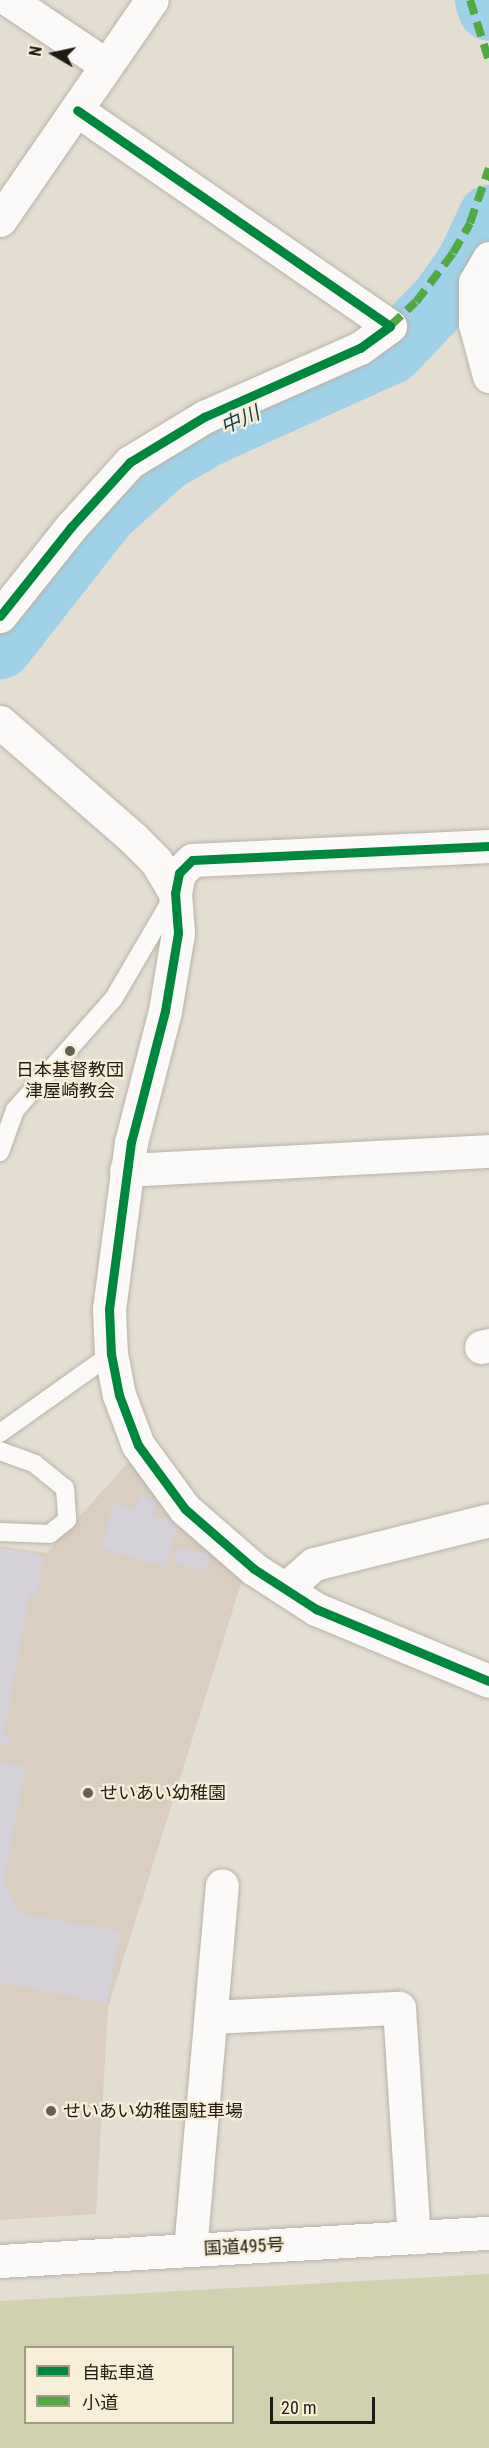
<!DOCTYPE html>
<html>
<head>
<meta charset="utf-8">
<style>
  body { margin:0 }
  #map { position:relative; width:489px; height:2448px; overflow:hidden; background:#e4ded2; font-family:"Roboto Condensed","Noto Sans JP",sans-serif }
  div>[style] { position:absolute }
  .industrial>* { inset:0; background:#dacec0 }
  .green>* { inset:0; background:#d0d1ae }
  .river>* { height:63px; margin:-31.5px; padding:0 31.5px; transform-origin:31.5px; border-radius:31.5px; background:#9fd2e9 }
  .building>* { inset:0; background:#d5d1d9 }
  .roads { filter:drop-shadow(0 0 2px #b7b3a9) drop-shadow(0 0 2px #b7b3a9) }
  .lane>* { height:18px; margin:-9px; padding:0 9px; transform-origin:9px; border-radius:9px; background:#fbfaf8 }
  .street>* { height:33px; margin:-16.5px; padding:0 16.5px; transform-origin:16.5px; border-radius:16.5px; background:#fbfaf8 }
  .highway>* { height:33px; margin:-16.5px; padding:0 16.5px; transform-origin:16.5px; border-radius:16.5px; background:#fbfaf8 }
  .quiet>* { height:8px; margin-top:-4px; transform-origin:0; background:repeating-linear-gradient(90deg,#52a942 0 15px,transparent 0 23px) }
  .cycleway>* { height:9px; margin:-4.5px; padding:0 4.5px; transform-origin:4.5px; border-radius:4.5px; background:#00873e }
  .dots>* { width:16px; height:16px; translate:-50% -50%; box-sizing:border-box; border:3px solid #f8efd8; border-radius:50% }
  span { translate:-50% -50%; white-space:nowrap; text-align:center; line-height:1.15; -webkit-text-stroke:4.5px #f8efd8; paint-order:stroke }
  .poi-label { font-size:18px; color:#201c14 }
  .left { translate:0 -50%; text-align:left }
  .street-label { font-size:18px; color:#201c14 }
  .water-label { font-size:20px; color:#144054; font-style:italic }
  .legend { position:absolute; left:24px; top:2346px; width:210px; height:78px; box-sizing:border-box; background:#f8efd8; border:2px solid #a29b8a; margin:0; padding:8px 10px; list-style:none; font-size:18px; color:#201c14 }
  .legend li { display:flex; align-items:center; gap:12px; height:30px }
  .legend b { width:30px; border:2px solid #a29b8a }
  .north { position:absolute; left:24px; top:24px; width:60px; height:60px; -webkit-text-stroke:4px #f8efd8; paint-order:stroke; rotate:279deg; font-size:16px; font-weight:700; line-height:24px; text-align:center; color:#201c14 }
  .north::after { content:''; display:block; margin:auto; width:21px; height:27px; background:#201c14; clip-path:polygon(50% 0,100% 100%,50% 72%,0 100%) }
  .scale { position:absolute; left:270px; top:2397px; width:105px; height:27px; box-sizing:border-box; border:3px solid #201c14; border-top:0; padding-left:8px; font-size:18px; line-height:21px; white-space:nowrap; color:#201c14; -webkit-text-stroke:4px #f8efd8; paint-order:stroke }
</style>
</head>
<body>
<div id="map">
  <div class="industrial">
    <i style="clip-path:polygon(132px 1458px,243px 1577px,108px 2008px,96px 2214px,0 2220px,0 1546px,47px 1553px)"></i>
  </div>
  <div class="green">
    <i style="clip-path:polygon(evenodd,489px 2274px,489px 2448px,0 2448px,0 2301px,489px 2274px,26px 2348px,232px 2348px,232px 2422px,26px 2422px,26px 2348px)"></i>
  </div>
  <div class="river">
    <i style="left:486px;top:0;width:9px;rotate:72deg"></i>
    <i style="left:0;top:647px;width:170px;rotate:-51.9deg"></i>
    <i style="left:105px;top:513px;width:81px;rotate:-42deg"></i>
    <i style="left:165px;top:459px;width:51px;rotate:-29.6deg"></i>
    <i style="left:209px;top:434px;width:200px;rotate:-24.3deg"></i>
    <i style="left:391px;top:352px;width:76px;rotate:-46.6deg"></i>
    <i style="left:443px;top:297px;width:44px;rotate:-55.2deg"></i>
    <i style="left:468px;top:261px;width:50px;rotate:-65deg"></i>
  </div>
  <div class="building">
    <i style="clip-path:polygon(139px 1495px,158px 1500px,153px 1515px,178px 1523px,165px 1567px,101px 1548px,114px 1503px,135px 1509px)"></i>
    <i style="clip-path:polygon(0 1548px,43px 1556px,37px 1595px,29px 1594px,4px 1735px,10px 1736px,9px 1745px,0 1744px)"></i>
    <i style="clip-path:polygon(184px 1548px,210px 1554px,206px 1571px,173px 1563px,177px 1549px)"></i>
    <i style="clip-path:polygon(0 1761px,26px 1766px,4px 1881px,19px 1912px,121px 1932px,107px 2003px,0 1982px)"></i>
  </div>
  <div class="roads">
    <div class="lane">
      <i style="left:0;top:1152px;width:45px;rotate:-70.3deg"></i>
      <i style="left:15px;top:1110px;width:149px;rotate:-48.5deg"></i>
      <i style="left:114px;top:998px;width:117px;rotate:-59.7deg"></i>
      <i style="left:0;top:1433px;width:136px;rotate:-35.4deg"></i>
      <i style="left:0;top:1451px;width:37px;rotate:20deg"></i>
      <i style="left:35px;top:1464px;width:38px;rotate:39deg"></i>
      <i style="left:65px;top:1488px;width:32px;rotate:86deg"></i>
      <i style="left:67px;top:1520px;width:22px;rotate:141deg"></i>
      <i style="left:50px;top:1534px;width:50px;rotate:-177.7deg"></i>
    </div>
    <div class="street">
      <i style="left:9px;top:0;width:117px;rotate:33.8deg"></i>
      <i style="left:0;top:220px;width:267px;rotate:-55.4deg"></i>
      <i style="left:489px;top:258px;width:28px;rotate:120deg"></i>
      <i style="left:475px;top:282px;width:42px;rotate:90deg"></i>
      <i style="left:475px;top:324px;width:54px;rotate:74.9deg"></i>
      <i style="left:0;top:616px;width:114px;rotate:-51.4deg"></i>
      <i style="left:71px;top:527px;width:88px;rotate:-47.8deg"></i>
      <i style="left:130px;top:462px;width:87px;rotate:-31.3deg"></i>
      <i style="left:204px;top:417px;width:171px;rotate:-23.9deg"></i>
      <i style="left:360px;top:348px;width:37px;rotate:-36deg"></i>
      <i style="left:390px;top:326px;width:380px;rotate:-145.4deg"></i>
      <i style="left:0;top:722px;width:178px;rotate:41.1deg"></i>
      <i style="left:134px;top:839px;width:31px;rotate:45deg"></i>
      <i style="left:156px;top:861px;width:37px;rotate:59deg"></i>
      <i style="left:489px;top:846px;width:297px;rotate:177.3deg"></i>
      <i style="left:192px;top:860px;width:18px;rotate:135deg"></i>
      <i style="left:179px;top:873px;width:20px;rotate:101deg"></i>
      <i style="left:175px;top:893px;width:40px;rotate:85.7deg"></i>
      <i style="left:178px;top:933px;width:79px;rotate:99.5deg"></i>
      <i style="left:165px;top:1011px;width:135px;rotate:104.5deg"></i>
      <i style="left:131px;top:1142px;width:168px;rotate:97.5deg"></i>
      <i style="left:109px;top:1309px;width:45px;rotate:87.5deg"></i>
      <i style="left:111px;top:1354px;width:42px;rotate:79deg"></i>
      <i style="left:119px;top:1395px;width:53px;rotate:69.2deg"></i>
      <i style="left:138px;top:1445px;width:79px;rotate:53.7deg"></i>
      <i style="left:185px;top:1509px;width:91px;rotate:41deg"></i>
      <i style="left:254px;top:1569px;width:74px;rotate:32.8deg"></i>
      <i style="left:316px;top:1609px;width:187px;rotate:22.6deg"></i>
      <i style="left:126px;top:1170px;width:363px;rotate:-3deg"></i>
      <i style="left:481px;top:1347px;width:8px;rotate:-14deg"></i>
      <i style="left:285px;top:1589px;width:38px;rotate:-41deg"></i>
      <i style="left:314px;top:1564px;width:180px;rotate:-14.1deg"></i>
      <i style="left:212px;top:2017px;width:187px;rotate:-2.8deg"></i>
      <i style="left:399px;top:2008px;width:230px;rotate:86.3deg"></i>
      <i style="left:190px;top:2250px;width:366px;rotate:-85deg"></i>
    </div>
    <div class="highway">
      <i style="left:0;top:2261px;width:490px;rotate:-3.3deg"></i>
    </div>
  </div>
  <div class="quiet">
    <i style="left:470px;top:0;width:64px;rotate:72.7deg"></i>
    <i style="left:390px;top:326px;width:35px;rotate:-43deg"></i>
    <i style="left:416px;top:302px;width:61px;rotate:-52.9deg"></i>
    <i style="left:453px;top:253px;width:34px;rotate:-60deg"></i>
    <i style="left:470px;top:223px;width:58px;rotate:-70.9deg"></i>
  </div>
  <div class="cycleway">
    <i style="left:0;top:616px;width:114px;rotate:-51.4deg"></i>
    <i style="left:71px;top:527px;width:88px;rotate:-47.8deg"></i>
    <i style="left:130px;top:462px;width:87px;rotate:-31.3deg"></i>
    <i style="left:204px;top:417px;width:171px;rotate:-23.9deg"></i>
    <i style="left:360px;top:348px;width:37px;rotate:-36deg"></i>
    <i style="left:390px;top:326px;width:380px;rotate:-145.4deg"></i>
    <i style="left:489px;top:846px;width:297px;rotate:177.3deg"></i>
    <i style="left:192px;top:860px;width:18px;rotate:135deg"></i>
    <i style="left:179px;top:873px;width:20px;rotate:101deg"></i>
    <i style="left:175px;top:893px;width:40px;rotate:85.7deg"></i>
    <i style="left:178px;top:933px;width:79px;rotate:99.5deg"></i>
    <i style="left:165px;top:1011px;width:135px;rotate:104.5deg"></i>
    <i style="left:131px;top:1142px;width:168px;rotate:97.5deg"></i>
    <i style="left:109px;top:1309px;width:45px;rotate:87.5deg"></i>
    <i style="left:111px;top:1354px;width:42px;rotate:79deg"></i>
    <i style="left:119px;top:1395px;width:53px;rotate:69.2deg"></i>
    <i style="left:138px;top:1445px;width:79px;rotate:53.7deg"></i>
    <i style="left:185px;top:1509px;width:91px;rotate:41deg"></i>
    <i style="left:254px;top:1569px;width:74px;rotate:32.8deg"></i>
    <i style="left:316px;top:1609px;width:187px;rotate:22.6deg"></i>
  </div>
  <div class="dots">
    <i style="left:70px;top:1051px;background:#656056"></i>
    <i style="left:88px;top:1793px;background:#656056"></i>
    <i style="left:51px;top:2111px;background:#656056"></i>
  </div>
  <div class="poi-label">
    <span style="left:70px;top:1081px">日本基督教団<br>津屋崎教会</span>
    <span class="left" style="left:100px;top:1793px">せいあい幼稚園</span>
    <span class="left" style="left:63px;top:2111px">せいあい幼稚園駐車場</span>
  </div>
  <div class="street-label">
    <span style="left:244px;top:2247px;rotate:-3deg">国道495号</span>
  </div>
  <div class="water-label">
    <span style="left:240px;top:420px;rotate:-24deg">中川</span>
  </div>
  <ul class="legend">
  <li><b style="height:8px;background:#00873e"></b>自転車道</li>
  <li><b style="height:8px;background:#52a942"></b>小道</li>
  </ul>
  <div class="north">N</div>
  <div class="scale">20 m</div>
</div>
</body>
</html>
